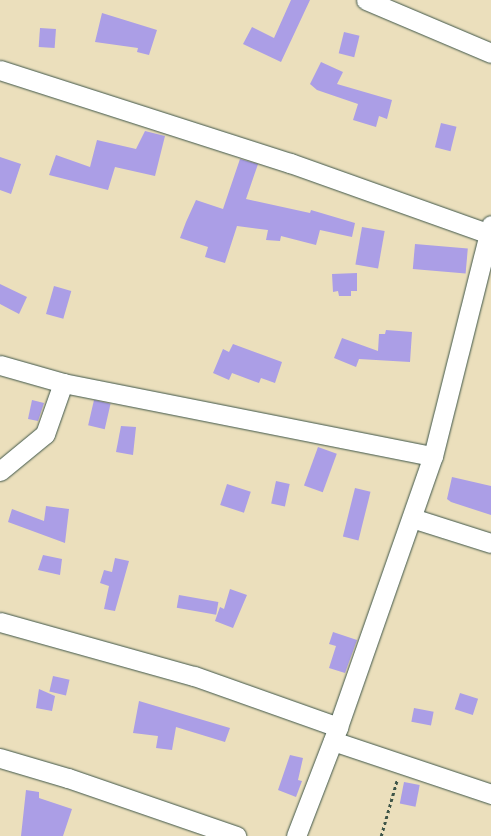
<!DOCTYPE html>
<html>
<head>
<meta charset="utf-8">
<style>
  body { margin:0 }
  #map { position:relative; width:491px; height:836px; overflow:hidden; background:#ebdfbc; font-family:"Comic Neue",sans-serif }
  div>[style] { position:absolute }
  .building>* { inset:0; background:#ab9ee6; transform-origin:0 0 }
  .path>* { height:2.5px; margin-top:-1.25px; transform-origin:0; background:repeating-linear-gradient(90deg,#3e5548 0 3px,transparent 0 6px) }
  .roads { filter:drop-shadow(0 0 1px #3e5548) drop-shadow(0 0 1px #3e5548) }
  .street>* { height:19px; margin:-9.5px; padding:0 9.5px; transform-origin:9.5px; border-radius:9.5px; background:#fff }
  span { translate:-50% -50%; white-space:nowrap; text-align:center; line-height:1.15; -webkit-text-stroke:3px #fbf7ec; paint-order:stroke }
</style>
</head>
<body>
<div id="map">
  <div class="building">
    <i style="clip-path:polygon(291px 0,310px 0,281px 62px,243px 44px,252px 27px,274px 38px)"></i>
    <i style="clip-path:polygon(102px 13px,157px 30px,149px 55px,137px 52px,138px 48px,95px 42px)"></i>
    <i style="left:40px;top:28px;width:16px;height:19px;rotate:4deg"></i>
    <i style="left:344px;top:32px;width:16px;height:22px;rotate:14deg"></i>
    <i style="clip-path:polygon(321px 62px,343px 72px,337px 84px,392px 100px,387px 119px,379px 116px,376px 127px,353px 120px,358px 104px,317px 90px,310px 84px)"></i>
    <i style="left:441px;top:123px;width:16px;height:25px;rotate:14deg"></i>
    <i style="clip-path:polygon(145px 131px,165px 136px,155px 176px,115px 167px,108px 190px,49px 175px,56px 155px,90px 167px,97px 140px,136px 149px)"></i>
    <i style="clip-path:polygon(0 157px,21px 164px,11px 194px,0 190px)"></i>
    <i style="clip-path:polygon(240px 159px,258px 164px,246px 199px,310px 213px,311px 210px,355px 223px,352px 237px,320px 230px,316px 245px,281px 236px,280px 241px,266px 240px,268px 230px,237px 226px,225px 263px,205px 257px,208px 247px,180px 238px,186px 222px,196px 200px,223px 209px)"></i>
    <i style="left:362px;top:227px;width:23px;height:38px;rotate:10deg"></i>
    <i style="left:415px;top:244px;width:53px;height:25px;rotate:5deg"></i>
    <i style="clip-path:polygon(357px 273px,357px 291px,351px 291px,351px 296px,339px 296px,338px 291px,333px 292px,332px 274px)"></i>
    <i style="clip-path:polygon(0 284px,27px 297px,19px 314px,0 304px)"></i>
    <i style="left:54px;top:286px;width:18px;height:29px;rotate:16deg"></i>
    <i style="clip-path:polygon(386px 330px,412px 332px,410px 362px,359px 359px,356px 367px,334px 358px,342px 338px,378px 351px,379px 334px,385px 334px)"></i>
    <i style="clip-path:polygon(233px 344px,282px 362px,275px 383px,261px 378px,259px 383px,232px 373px,229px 380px,213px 373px,223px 349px,229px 352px)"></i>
    <i style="clip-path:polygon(32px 400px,44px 403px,38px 421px,28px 419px)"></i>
    <i style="left:94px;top:400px;width:17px;height:26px;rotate:13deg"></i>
    <i style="clip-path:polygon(121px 426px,136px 427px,133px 455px,116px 452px)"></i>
    <i style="left:318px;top:447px;width:20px;height:41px;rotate:20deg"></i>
    <i style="clip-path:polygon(452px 477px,491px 486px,491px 515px,451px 502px,447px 499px)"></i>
    <i style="left:276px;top:481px;width:14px;height:23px;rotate:12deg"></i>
    <i style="left:227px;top:484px;width:25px;height:22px;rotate:18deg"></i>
    <i style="left:355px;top:488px;width:16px;height:50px;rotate:14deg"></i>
    <i style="clip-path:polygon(46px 506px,69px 509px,65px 543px,8px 522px,12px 509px,44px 521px)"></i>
    <i style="clip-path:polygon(43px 555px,62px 559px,60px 575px,38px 570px)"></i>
    <i style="clip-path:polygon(115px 558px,129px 561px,115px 611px,104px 609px,109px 586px,100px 583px,104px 570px,112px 572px)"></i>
    <i style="clip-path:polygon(230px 589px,247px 595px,233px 628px,215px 621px,220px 607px,224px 609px)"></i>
    <i style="left:179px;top:595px;width:40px;height:13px;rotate:10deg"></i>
    <i style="clip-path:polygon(333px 632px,357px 640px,345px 673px,329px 668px,336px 646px,329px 644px)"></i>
    <i style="left:53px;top:676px;width:17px;height:16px;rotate:13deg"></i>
    <i style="clip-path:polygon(39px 689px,55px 696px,52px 711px,36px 708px)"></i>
    <i style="left:460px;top:693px;width:19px;height:17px;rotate:18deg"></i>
    <i style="clip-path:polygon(139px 701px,230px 728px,225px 742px,176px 727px,172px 750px,156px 748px,158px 736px,133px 733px)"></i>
    <i style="left:414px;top:708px;width:20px;height:14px;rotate:11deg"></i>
    <i style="clip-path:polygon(290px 755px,303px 758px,298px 780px,302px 781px,296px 797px,278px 790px)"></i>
    <i style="left:404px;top:782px;width:16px;height:22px;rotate:11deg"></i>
    <i style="clip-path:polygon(26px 790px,39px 792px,39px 798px,72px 809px,63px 836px,21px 836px)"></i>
  </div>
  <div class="path">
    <i style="left:381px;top:836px;width:58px;rotate:-74.1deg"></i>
  </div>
  <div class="roads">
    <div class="street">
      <i style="left:366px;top:0;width:136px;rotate:23deg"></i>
      <i style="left:0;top:70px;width:305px;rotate:17.8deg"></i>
      <i style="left:290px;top:163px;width:209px;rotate:19.6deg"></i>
      <i style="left:0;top:365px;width:66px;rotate:15.9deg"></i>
      <i style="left:63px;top:383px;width:377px;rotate:11.2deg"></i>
      <i style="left:0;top:471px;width:58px;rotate:-39.4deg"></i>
      <i style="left:45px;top:434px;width:54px;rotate:-70.6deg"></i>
      <i style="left:412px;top:518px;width:83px;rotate:17.6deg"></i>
      <i style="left:0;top:622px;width:201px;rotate:15.6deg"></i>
      <i style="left:194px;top:676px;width:153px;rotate:19.5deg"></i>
      <i style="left:333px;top:741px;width:167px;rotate:18.5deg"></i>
      <i style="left:0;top:758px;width:71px;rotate:16.4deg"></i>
      <i style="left:68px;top:778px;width:178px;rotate:19deg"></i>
      <i style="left:296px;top:836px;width:117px;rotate:-68.9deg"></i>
      <i style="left:338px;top:727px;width:287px;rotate:-70.7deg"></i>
      <i style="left:433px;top:456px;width:238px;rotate:-75.9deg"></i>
    </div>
  </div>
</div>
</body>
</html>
